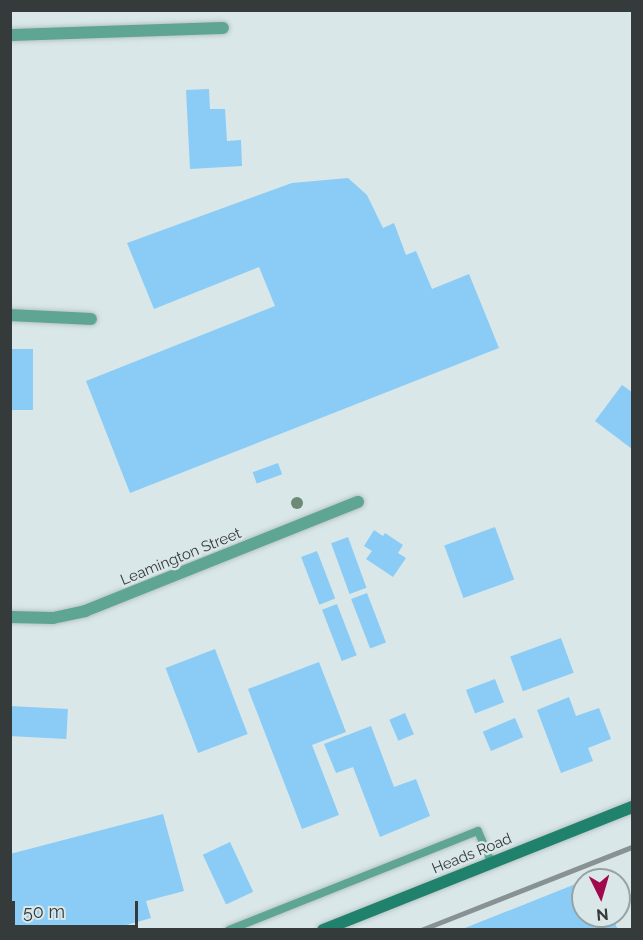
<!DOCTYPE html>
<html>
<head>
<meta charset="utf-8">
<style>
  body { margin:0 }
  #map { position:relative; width:643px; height:940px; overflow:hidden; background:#d9e7e8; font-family:Raleway,sans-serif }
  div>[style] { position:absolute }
  .building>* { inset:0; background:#8accf6; transform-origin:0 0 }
  .roads { filter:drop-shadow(0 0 2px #b8c4c5) drop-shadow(0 0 2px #b8c4c5) }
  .service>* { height:8px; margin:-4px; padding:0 4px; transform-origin:4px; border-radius:4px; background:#5fa593 }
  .minor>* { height:12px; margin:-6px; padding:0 6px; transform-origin:6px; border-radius:6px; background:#5fa593 }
  .secondary>* { height:12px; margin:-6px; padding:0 6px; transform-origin:6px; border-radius:6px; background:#20826d }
  .rail>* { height:4.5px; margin:-2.25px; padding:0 2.25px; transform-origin:2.25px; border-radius:2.25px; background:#889293 }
  .trees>* { width:12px; height:12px; margin:-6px; border-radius:50%; background:#6d8b74 }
  span { translate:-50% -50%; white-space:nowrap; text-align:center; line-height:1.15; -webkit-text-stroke:5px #d9e7e8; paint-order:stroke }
  .street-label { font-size:15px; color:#353a3b }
  .frame { position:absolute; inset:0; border:12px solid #353a3b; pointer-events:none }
  .north { position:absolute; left:571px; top:868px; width:60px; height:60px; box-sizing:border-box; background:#d9e7e8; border:2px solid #97a2a3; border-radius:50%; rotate:175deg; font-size:16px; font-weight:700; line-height:24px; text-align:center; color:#353a3b }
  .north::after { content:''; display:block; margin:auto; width:21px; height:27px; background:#a0094e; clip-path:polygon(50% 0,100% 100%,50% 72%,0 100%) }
  .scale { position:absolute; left:12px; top:901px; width:126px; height:27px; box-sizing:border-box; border:3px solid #353a3b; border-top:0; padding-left:8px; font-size:18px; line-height:21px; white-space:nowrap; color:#353a3b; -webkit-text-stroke:4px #d9e7e8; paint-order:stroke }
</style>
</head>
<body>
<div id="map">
  <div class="building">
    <i style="clip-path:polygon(209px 89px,210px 109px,225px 109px,227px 141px,241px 140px,242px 166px,190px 169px,186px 90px)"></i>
    <i style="clip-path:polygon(348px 178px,367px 195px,383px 228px,394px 223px,406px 255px,416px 251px,432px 289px,469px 274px,499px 348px,130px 493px,86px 381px,275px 306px,259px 267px,154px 309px,127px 243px,292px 183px)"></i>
    <i style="left:11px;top:349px;width:22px;height:61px"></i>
    <i style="clip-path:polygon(622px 385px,632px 392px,632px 449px,595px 421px)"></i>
    <i style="left:278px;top:463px;width:12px;height:27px;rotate:70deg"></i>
    <i style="left:495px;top:527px;width:56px;height:54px;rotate:70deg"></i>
    <i style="clip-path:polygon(374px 530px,383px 536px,385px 533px,403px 545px,398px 553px,406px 558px,393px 577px,366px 559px,372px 551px,364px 546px)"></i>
    <i style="left:348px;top:537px;width:54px;height:18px;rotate:70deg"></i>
    <i style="left:317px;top:551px;width:51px;height:17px;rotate:69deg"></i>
    <i style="left:367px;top:593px;width:53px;height:17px;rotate:69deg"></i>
    <i style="left:337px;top:604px;width:55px;height:16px;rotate:69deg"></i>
    <i style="left:561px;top:638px;width:37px;height:54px;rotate:70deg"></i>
    <i style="left:215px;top:649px;width:91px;height:53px;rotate:69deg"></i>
    <i style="clip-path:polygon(319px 662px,346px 732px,312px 745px,339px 815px,302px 829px,248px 689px)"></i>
    <i style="left:495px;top:679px;width:25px;height:31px;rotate:69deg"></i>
    <i style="clip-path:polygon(569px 697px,576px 716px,599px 708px,611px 739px,588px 748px,593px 761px,561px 773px,537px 710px)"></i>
    <i style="left:10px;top:706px;width:58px;height:30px;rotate:3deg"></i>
    <i style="left:405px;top:713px;width:23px;height:17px;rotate:67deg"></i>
    <i style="left:515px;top:718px;width:21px;height:35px;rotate:67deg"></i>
    <i style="clip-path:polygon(371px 726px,394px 787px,416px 779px,430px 816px,380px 837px,353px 767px,336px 773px,324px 744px)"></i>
    <i style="clip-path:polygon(163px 814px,184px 891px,146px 901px,151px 918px,109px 930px,11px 930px,10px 854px)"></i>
    <i style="left:230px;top:842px;width:55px;height:30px;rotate:65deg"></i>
    <i style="clip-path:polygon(583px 881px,583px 916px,612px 916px,618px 930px,460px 930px)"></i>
  </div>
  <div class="roads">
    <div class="service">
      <i style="left:229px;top:930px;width:268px;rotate:-21.7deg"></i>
      <i style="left:478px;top:831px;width:34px;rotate:67deg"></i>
    </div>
    <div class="minor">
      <i style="left:10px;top:35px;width:213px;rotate:-1.9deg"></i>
      <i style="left:10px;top:315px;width:81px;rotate:2.8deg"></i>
      <i style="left:10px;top:617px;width:43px;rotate:1.3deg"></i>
      <i style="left:53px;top:618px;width:33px;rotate:-12deg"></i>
      <i style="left:85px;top:611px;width:294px;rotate:-21.8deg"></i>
    </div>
    <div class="secondary">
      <i style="left:323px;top:930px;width:333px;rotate:-21.7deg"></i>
    </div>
  </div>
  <div class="rail">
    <i style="left:421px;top:930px;width:227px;rotate:-21.5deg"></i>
  </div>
  <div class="trees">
    <i style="left:297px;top:503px"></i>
  </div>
  <div class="street-label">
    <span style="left:181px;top:557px;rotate:-22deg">Leamington Street</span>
    <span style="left:472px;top:854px;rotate:-22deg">Heads Road</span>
  </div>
  <div class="frame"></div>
  <div class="north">N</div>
  <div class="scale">50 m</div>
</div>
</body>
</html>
